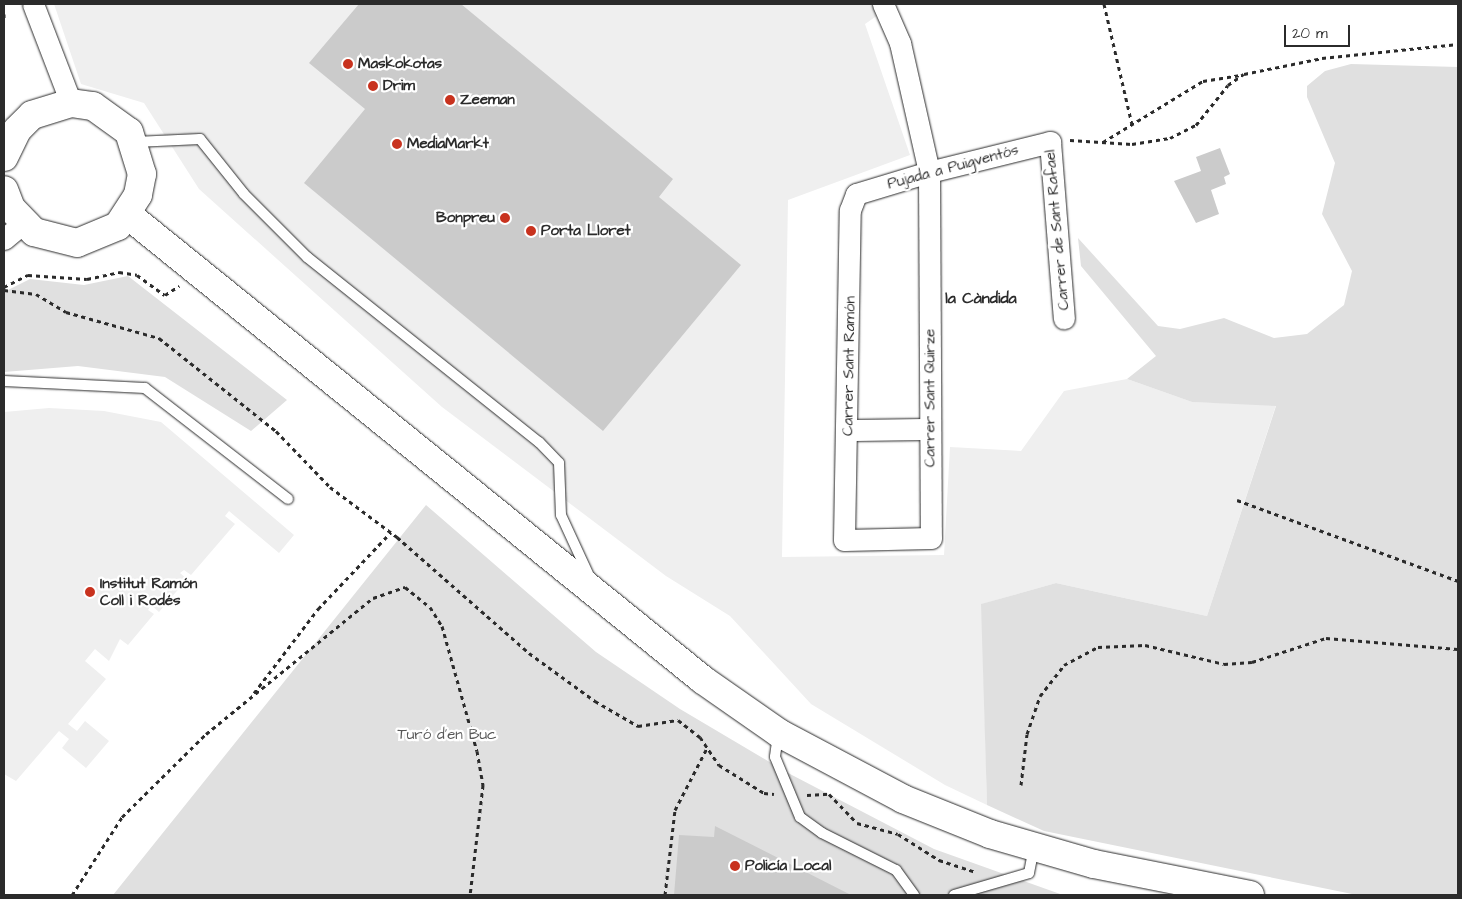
<!DOCTYPE html>
<html>
<head>
<meta charset="utf-8">
<style>
  body { margin:0 }
  #map { position:relative; width:1462px; height:899px; overflow:hidden; background:#fff; font-family:"Architects Daughter",sans-serif }
  div>[style] { position:absolute }
  .built>* { inset:0; background:#efefef }
  .green>* { inset:0; background:#e0e0e0 }
  .building>* { inset:0; background:#cbcbcb }
  .path>* { height:3px; margin-top:-1.5px; transform-origin:0; background:repeating-linear-gradient(90deg,#2b2b2b 0 4px,transparent 0 8px) }
  .roads { filter:drop-shadow(0 0 1px #2b2b2b) drop-shadow(0 0 1px #2b2b2b) }
  .lane>* { height:10px; margin:-5px; padding:0 5px; transform-origin:5px; border-radius:5px; background:#fff }
  .street>* { height:21px; margin:-10.5px; padding:0 10.5px; transform-origin:10.5px; border-radius:10.5px; background:#fff }
  .secondary>* { height:28px; margin:-14px; padding:0 14px; transform-origin:14px; border-radius:14px; background:#fff }
  .dots>* { width:14px; height:14px; translate:-50% -50%; box-sizing:border-box; border:2px solid #fff; border-radius:50% }
  span { translate:-50% -50%; white-space:nowrap; text-align:center; line-height:1.15; -webkit-text-stroke:4.5px #fff; paint-order:stroke }
  .poi-label { font-size:15px; color:#2b2b2b; font-weight:700 }
  .left { translate:0 -50%; text-align:left }
  .right { translate:-100% -50%; text-align:right }
  .street-label { font-size:15px; color:#2b2b2b }
  .park-label { font-size:15px; color:#585858 }
  .neighbourhood-label { font-size:16px; color:#2b2b2b; font-weight:700 }
  .frame { position:absolute; inset:0; border:5px solid #2b2b2b; pointer-events:none }
  .scale { position:absolute; left:1284px; top:25px; width:66px; height:22px; box-sizing:border-box; border:2px solid #2b2b2b; border-top:0; padding-left:6px; font-size:15px; line-height:18px; white-space:nowrap; color:#2b2b2b; -webkit-text-stroke:4px #fff; paint-order:stroke }
</style>
</head>
<body>
<div id="map">
  <div class="built">
    <i style="clip-path:polygon(54px 4px,894px 4px,865px 24px,910px 155px,788px 200px,782px 557px,944px 555px,950px 447px,1021px 451px,1064px 391px,1127px 379px,1192px 402px,1276px 405px,1207px 616px,1056px 583px,982px 604px,987px 805px,945px 785px,811px 704px,730px 616px,666px 576px,442px 407px,199px 189px,144px 103px,81px 84px)"></i>
    <i style="clip-path:polygon(49px 408px,104px 411px,161px 422px,294px 535px,279px 553px,229px 511px,225px 516px,235px 524px,191px 575px,184px 570px,180px 573px,187px 579px,159px 612px,151px 605px,148px 610px,154px 614px,128px 645px,120px 639px,109px 661px,95px 649px,85px 661px,106px 679px,68px 724px,77px 731px,85px 721px,109px 741px,86px 768px,62px 748px,69px 739px,59px 731px,16px 781px,4px 774px,4px 412px)"></i>
  </div>
  <div class="green">
    <i style="clip-path:polygon(1351px 64px,1458px 67px,1458px 895px,1357px 895px,1044px 831px,987px 805px,981px 604px,1056px 583px,1207px 616px,1276px 406px,1192px 402px,1127px 379px,1156px 356px,1081px 266px,1078px 238px,1158px 326px,1180px 329px,1224px 318px,1274px 338px,1307px 334px,1344px 305px,1352px 271px,1322px 214px,1335px 163px,1307px 97px,1307px 86px,1325px 71px)"></i>
    <i style="clip-path:polygon(128px 276px,287px 400px,251px 431px,165px 377px,78px 366px,4px 372px,4px 292px,30px 279px,84px 285px)"></i>
    <i style="clip-path:polygon(426px 505px,596px 652px,680px 709px,790px 774px,934px 849px,1063px 895px,113px 895px)"></i>
  </div>
  <div class="building">
    <i style="clip-path:polygon(359px 4px,461px 4px,673px 179px,659px 197px,741px 265px,603px 431px,304px 183px,365px 109px,309px 63px)"></i>
    <i style="clip-path:polygon(1220px 148px,1230px 174px,1224px 177px,1226px 184px,1211px 190px,1219px 214px,1196px 223px,1174px 181px,1201px 171px,1196px 157px)"></i>
    <i style="clip-path:polygon(715px 826px,851px 895px,674px 895px,679px 835px,714px 837px)"></i>
  </div>
  <div class="path">
    <i style="left:1104px;top:4px;width:123px;rotate:76.9deg"></i>
    <i style="left:4px;top:14px;width:7px;rotate:90deg"></i>
    <i style="left:1070px;top:140px;width:62px;rotate:3.7deg"></i>
    <i style="left:1132px;top:144px;width:38px;rotate:-9deg"></i>
    <i style="left:1170px;top:138px;width:29px;rotate:-27deg"></i>
    <i style="left:1196px;top:125px;width:51px;rotate:-51.3deg"></i>
    <i style="left:1228px;top:85px;width:19px;rotate:-35deg"></i>
    <i style="left:1244px;top:74px;width:80px;rotate:-11.6deg"></i>
    <i style="left:1322px;top:58px;width:137px;rotate:-5.9deg"></i>
    <i style="left:1103px;top:142px;width:117px;rotate:-31.4deg"></i>
    <i style="left:1203px;top:81px;width:38px;rotate:-9deg"></i>
    <i style="left:4px;top:287px;width:27px;rotate:-27deg"></i>
    <i style="left:28px;top:275px;width:59px;rotate:3.9deg"></i>
    <i style="left:87px;top:279px;width:33px;rotate:-12deg"></i>
    <i style="left:119px;top:272px;width:18px;rotate:9deg"></i>
    <i style="left:137px;top:275px;width:34px;rotate:36deg"></i>
    <i style="left:165px;top:295px;width:17px;rotate:-33deg"></i>
    <i style="left:4px;top:290px;width:32px;rotate:7deg"></i>
    <i style="left:36px;top:294px;width:35px;rotate:31deg"></i>
    <i style="left:66px;top:312px;width:97px;rotate:15.6deg"></i>
    <i style="left:159px;top:338px;width:149px;rotate:38.5deg"></i>
    <i style="left:276px;top:431px;width:78px;rotate:46deg"></i>
    <i style="left:330px;top:487px;width:84px;rotate:36.7deg"></i>
    <i style="left:397px;top:537px;width:176px;rotate:41.3deg"></i>
    <i style="left:529px;top:653px;width:82px;rotate:36deg"></i>
    <i style="left:595px;top:701px;width:50px;rotate:30.2deg"></i>
    <i style="left:638px;top:726px;width:40px;rotate:-8.5deg"></i>
    <i style="left:678px;top:720px;width:28px;rotate:38deg"></i>
    <i style="left:700px;top:737px;width:34px;rotate:56deg"></i>
    <i style="left:719px;top:765px;width:53px;rotate:31.9deg"></i>
    <i style="left:764px;top:793px;width:10px;rotate:6deg"></i>
    <i style="left:1237px;top:500px;width:235px;rotate:20.1deg"></i>
    <i style="left:254px;top:693px;width:106px;rotate:-52.7deg"></i>
    <i style="left:318px;top:609px;width:106px;rotate:-46.5deg"></i>
    <i style="left:1021px;top:785px;width:51px;rotate:-83.3deg"></i>
    <i style="left:1027px;top:734px;width:40px;rotate:-71.1deg"></i>
    <i style="left:1040px;top:696px;width:39px;rotate:-52deg"></i>
    <i style="left:1064px;top:665px;width:38px;rotate:-28deg"></i>
    <i style="left:1098px;top:647px;width:47px;rotate:-2.4deg"></i>
    <i style="left:1145px;top:645px;width:81px;rotate:13.5deg"></i>
    <i style="left:1224px;top:664px;width:28px;rotate:-4deg"></i>
    <i style="left:1252px;top:662px;width:78px;rotate:-18deg"></i>
    <i style="left:1326px;top:638px;width:132px;rotate:4.8deg"></i>
    <i style="left:807px;top:795px;width:22px;rotate:-3deg"></i>
    <i style="left:829px;top:794px;width:40px;rotate:46deg"></i>
    <i style="left:857px;top:823px;width:42px;rotate:15deg"></i>
    <i style="left:898px;top:834px;width:49px;rotate:32.4deg"></i>
    <i style="left:939px;top:860px;width:39px;rotate:18deg"></i>
    <i style="left:72px;top:895px;width:93px;rotate:-57.3deg"></i>
    <i style="left:122px;top:817px;width:118px;rotate:-44.7deg"></i>
    <i style="left:206px;top:734px;width:215px;rotate:-39.2deg"></i>
    <i style="left:373px;top:598px;width:34px;rotate:-19deg"></i>
    <i style="left:405px;top:587px;width:32px;rotate:39deg"></i>
    <i style="left:430px;top:607px;width:22px;rotate:58deg"></i>
    <i style="left:442px;top:626px;width:130px;rotate:74.4deg"></i>
    <i style="left:477px;top:751px;width:35px;rotate:80deg"></i>
    <i style="left:483px;top:785px;width:111px;rotate:96.7deg"></i>
    <i style="left:665px;top:895px;width:86px;rotate:-83.3deg"></i>
    <i style="left:675px;top:810px;width:70px;rotate:-62.7deg"></i>
  </div>
  <div class="roads">
    <div class="lane">
      <i style="left:135px;top:142px;width:65px;rotate:-2.6deg"></i>
      <i style="left:200px;top:139px;width:70px;rotate:51.3deg"></i>
      <i style="left:244px;top:194px;width:89px;rotate:45deg"></i>
      <i style="left:307px;top:257px;width:297px;rotate:38.6deg"></i>
      <i style="left:539px;top:442px;width:29px;rotate:46deg"></i>
      <i style="left:559px;top:463px;width:52px;rotate:87.8deg"></i>
      <i style="left:561px;top:515px;width:69px;rotate:65.3deg"></i>
      <i style="left:4px;top:381px;width:141px;rotate:2.8deg"></i>
      <i style="left:145px;top:388px;width:181px;rotate:37.8deg"></i>
      <i style="left:778px;top:735px;width:22px;rotate:98deg"></i>
      <i style="left:775px;top:757px;width:65px;rotate:67.4deg"></i>
      <i style="left:800px;top:817px;width:27px;rotate:36deg"></i>
      <i style="left:822px;top:833px;width:83px;rotate:26.6deg"></i>
      <i style="left:896px;top:870px;width:31px;rotate:54deg"></i>
      <i style="left:954px;top:895px;width:78px;rotate:-16.3deg"></i>
      <i style="left:1029px;top:873px;width:25px;rotate:-79deg"></i>
    </div>
    <div class="street">
      <i style="left:33px;top:4px;width:106px;rotate:69deg"></i>
      <i style="left:883px;top:4px;width:43px;rotate:66.4deg"></i>
      <i style="left:900px;top:43px;width:132px;rotate:77.3deg"></i>
      <i style="left:929px;top:172px;width:366px;rotate:89.7deg"></i>
      <i style="left:931px;top:538px;width:87px;rotate:178.7deg"></i>
      <i style="left:844px;top:540px;width:330px;rotate:-89deg"></i>
      <i style="left:850px;top:210px;width:17px;rotate:-69deg"></i>
      <i style="left:856px;top:194px;width:76px;rotate:-16.8deg"></i>
      <i style="left:929px;top:172px;width:125px;rotate:-13.9deg"></i>
      <i style="left:1050px;top:142px;width:177px;rotate:85.5deg"></i>
      <i style="left:4px;top:239px;width:25px;rotate:-40deg"></i>
      <i style="left:848px;top:430px;width:82px;rotate:-0.7deg"></i>
    </div>
    <div class="secondary">
      <i style="left:4px;top:157px;width:30px;rotate:-64deg"></i>
      <i style="left:17px;top:130px;width:21px;rotate:-45deg"></i>
      <i style="left:32px;top:115px;width:41px;rotate:-17.1deg"></i>
      <i style="left:71px;top:103px;width:22px;rotate:8deg"></i>
      <i style="left:93px;top:106px;width:44px;rotate:35.8deg"></i>
      <i style="left:129px;top:132px;width:44px;rotate:72.8deg"></i>
      <i style="left:142px;top:174px;width:21px;rotate:101deg"></i>
      <i style="left:138px;top:195px;width:37px;rotate:123deg"></i>
      <i style="left:118px;top:226px;width:44px;rotate:157.5deg"></i>
      <i style="left:77px;top:243px;width:44px;rotate:-165.7deg"></i>
      <i style="left:34px;top:232px;width:33px;rotate:-134deg"></i>
      <i style="left:11px;top:208px;width:19px;rotate:-111deg"></i>
      <i style="left:128px;top:215px;width:739px;rotate:38.96deg"></i>
      <i style="left:703px;top:680px;width:93px;rotate:34.9deg"></i>
      <i style="left:779px;top:733px;width:140px;rotate:28deg"></i>
      <i style="left:903px;top:799px;width:94px;rotate:21.9deg"></i>
      <i style="left:990px;top:834px;width:108px;rotate:16.1deg"></i>
      <i style="left:1094px;top:864px;width:159px;rotate:11.2deg"></i>
    </div>
  </div>
  <div class="dots">
    <i style="left:348px;top:64px;background:#c8321e"></i>
    <i style="left:373px;top:86px;background:#c8321e"></i>
    <i style="left:450px;top:100px;background:#c8321e"></i>
    <i style="left:397px;top:144px;background:#c8321e"></i>
    <i style="left:505px;top:218px;background:#c8321e"></i>
    <i style="left:531px;top:231px;background:#c8321e"></i>
    <i style="left:90px;top:592px;background:#c8321e"></i>
    <i style="left:735px;top:866px;background:#c8321e"></i>
  </div>
  <div class="poi-label">
    <span class="left" style="left:358px;top:64px">Maskokotas</span>
    <span class="left" style="left:383px;top:86px">Drim</span>
    <span class="left" style="left:460px;top:100px">Zeeman</span>
    <span class="left" style="left:407px;top:144px">MediaMarkt</span>
    <span class="right" style="left:495px;top:218px">Bonpreu</span>
    <span class="left" style="left:541px;top:231px">Porta Lloret</span>
    <span class="left" style="left:100px;top:592px">Institut Ramón<br>Coll i Rodés</span>
    <span class="left" style="left:745px;top:866px">Policía Local</span>
  </div>
  <div class="street-label">
    <span style="left:953px;top:167px;rotate:-15deg">Pujada a Puigventós</span>
    <span style="left:1057px;top:230px;rotate:-95deg">Carrer de Sant Rafael</span>
    <span style="left:849px;top:366px;rotate:-89deg">Carrer Sant Ramón</span>
    <span style="left:930px;top:398px;rotate:-90deg">Carrer Sant Quirze</span>
  </div>
  <div class="park-label">
    <span style="left:447px;top:735px">Turó d'en Buc</span>
  </div>
  <div class="neighbourhood-label">
    <span style="left:981px;top:298px">la Càndida</span>
  </div>
  <div class="frame"></div>
  <div class="scale">20 m</div>
</div>
</body>
</html>
